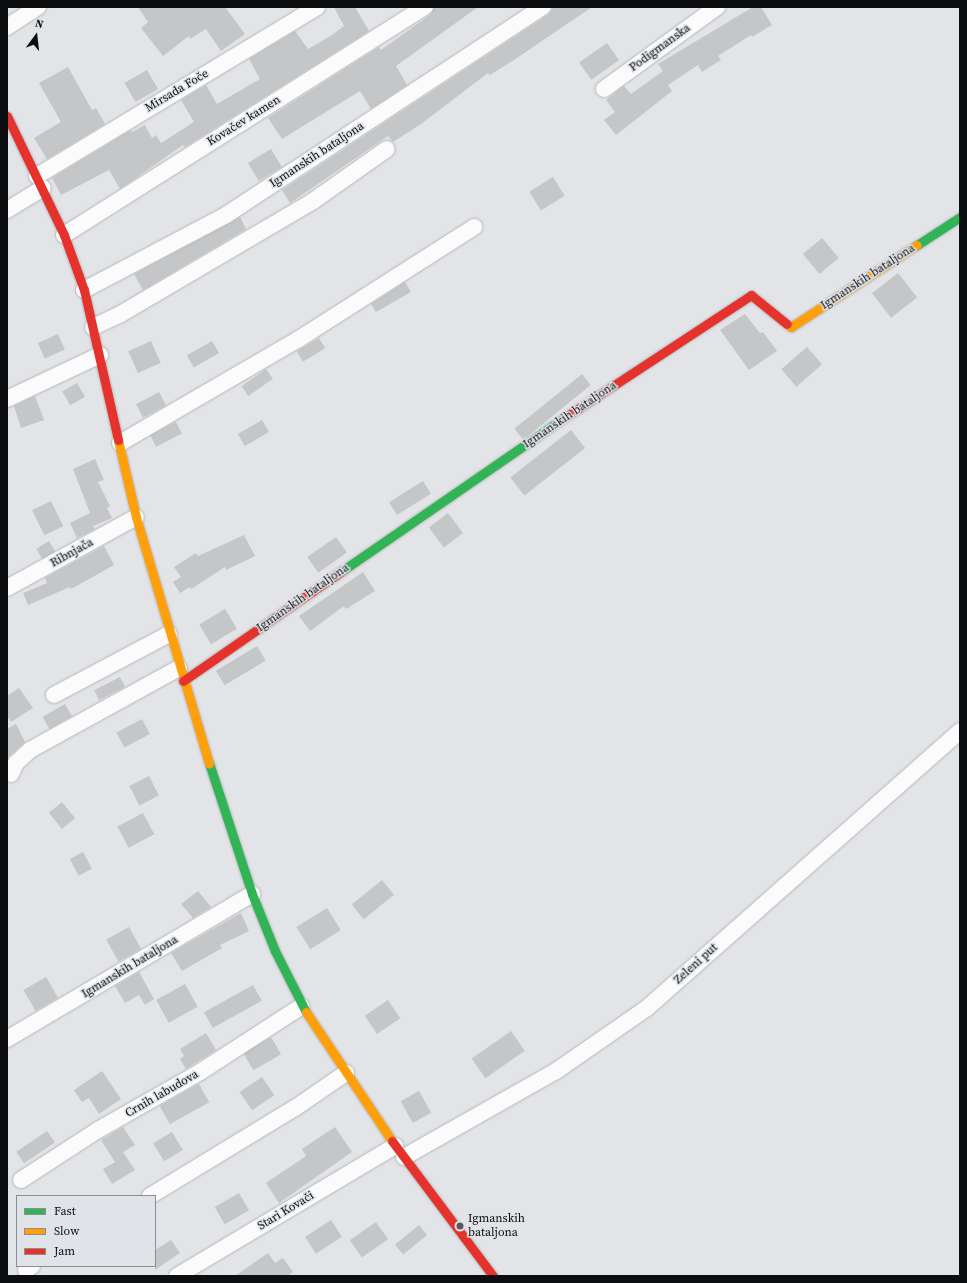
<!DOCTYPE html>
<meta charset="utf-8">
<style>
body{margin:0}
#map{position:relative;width:967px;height:1283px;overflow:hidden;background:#e2e4e7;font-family:"Source Serif 4",serif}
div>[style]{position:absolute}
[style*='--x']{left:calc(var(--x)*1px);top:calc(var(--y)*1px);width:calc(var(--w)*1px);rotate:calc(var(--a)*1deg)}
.building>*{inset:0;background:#c5c6c8;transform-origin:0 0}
.roads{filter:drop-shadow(0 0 1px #b5b7b9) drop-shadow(0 0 1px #b5b7b9)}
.street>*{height:16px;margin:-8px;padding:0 8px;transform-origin:8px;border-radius:8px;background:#fbfbfb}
.fast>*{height:9px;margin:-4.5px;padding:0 4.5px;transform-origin:4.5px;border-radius:4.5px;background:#30b455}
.slow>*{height:9px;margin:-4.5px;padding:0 4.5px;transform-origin:4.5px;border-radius:4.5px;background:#ff9f0a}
.jam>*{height:9px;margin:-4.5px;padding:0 4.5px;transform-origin:4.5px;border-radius:4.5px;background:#e5322d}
.dots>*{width:11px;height:11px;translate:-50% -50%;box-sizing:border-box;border:2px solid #e0e4e9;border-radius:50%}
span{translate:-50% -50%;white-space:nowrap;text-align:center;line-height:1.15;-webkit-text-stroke:3px #e0e4e9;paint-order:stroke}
.street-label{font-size:12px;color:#0c0d0f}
.poi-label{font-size:12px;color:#0c0d0f}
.left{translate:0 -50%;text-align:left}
.frame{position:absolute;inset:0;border:8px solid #0c0d0f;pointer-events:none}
.legend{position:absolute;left:16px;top:1195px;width:140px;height:72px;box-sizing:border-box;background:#e0e4e9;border:1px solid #8b8e92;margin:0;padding:5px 7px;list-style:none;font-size:12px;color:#0c0d0f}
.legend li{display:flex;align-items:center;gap:8px;height:20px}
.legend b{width:20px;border:1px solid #8b8e92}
.north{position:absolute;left:16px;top:16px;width:40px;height:40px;-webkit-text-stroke:3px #e0e4e9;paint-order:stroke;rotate:15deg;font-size:11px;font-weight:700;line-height:16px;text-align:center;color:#0c0d0f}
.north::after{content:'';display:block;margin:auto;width:14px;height:18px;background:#0c0d0f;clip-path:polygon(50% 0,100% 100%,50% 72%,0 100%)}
</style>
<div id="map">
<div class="building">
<i style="clip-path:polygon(138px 7px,225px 7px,245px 34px,221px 51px,206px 29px,190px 39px,189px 36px,163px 56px,141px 28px,148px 22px)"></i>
<i style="clip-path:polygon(334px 7px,355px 7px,369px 31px,185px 147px,183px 145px,120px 189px,109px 170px,61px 195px,52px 178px,131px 130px,132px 132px,145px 125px,152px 138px,156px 135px,161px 143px,194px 122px,181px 100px,206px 85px,217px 104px,260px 79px,249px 59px,295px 31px,308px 49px,332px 35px,344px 26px)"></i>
<i style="clip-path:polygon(434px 7px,478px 7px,396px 66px,407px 85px,371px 109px,360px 91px,282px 139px,268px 118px,379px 47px,381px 50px,430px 15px)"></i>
<i style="clip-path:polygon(554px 7px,592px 7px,511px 62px,490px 75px,488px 73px,421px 124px,393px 142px,388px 136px,290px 203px,282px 190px,548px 15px)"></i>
<i style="clip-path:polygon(753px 7px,761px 7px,772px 25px,752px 37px,751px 35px,718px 56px,721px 60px,702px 72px,698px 65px,668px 85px,672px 91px,616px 135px,604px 120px,615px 112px,606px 100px,624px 86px,631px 94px,663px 71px,658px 64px)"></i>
<i style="left:607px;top:43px;width:21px;height:34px;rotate:55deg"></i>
<i style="clip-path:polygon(68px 67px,92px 110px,96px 108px,105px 124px,47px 159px,34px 138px,61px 122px,39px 83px)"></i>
<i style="left:147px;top:70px;width:22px;height:26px;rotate:60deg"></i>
<i style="left:271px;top:149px;width:21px;height:27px;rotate:59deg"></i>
<i style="left:553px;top:177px;width:22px;height:28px;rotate:58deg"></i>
<i style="clip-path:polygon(240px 217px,246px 229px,143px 290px,134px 274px)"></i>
<i style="left:822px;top:238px;width:26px;height:25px;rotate:50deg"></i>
<i style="left:898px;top:273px;width:31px;height:33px;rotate:52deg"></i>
<i style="clip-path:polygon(405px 282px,411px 292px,376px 312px,371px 304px)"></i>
<i style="clip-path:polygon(745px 314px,760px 333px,763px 332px,777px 351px,749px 370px,720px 330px)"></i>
<i style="left:58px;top:334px;width:17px;height:22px;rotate:66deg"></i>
<i style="left:319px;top:338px;width:12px;height:26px;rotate:59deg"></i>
<i style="left:151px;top:341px;width:24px;height:25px;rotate:66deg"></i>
<i style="left:212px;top:341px;width:14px;height:29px;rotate:60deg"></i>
<i style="left:807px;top:347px;width:23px;height:34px;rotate:49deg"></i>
<i style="left:266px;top:369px;width:12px;height:30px;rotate:55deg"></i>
<i style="left:582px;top:374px;width:14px;height:87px;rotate:51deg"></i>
<i style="left:77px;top:383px;width:16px;height:17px;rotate:60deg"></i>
<i style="left:159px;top:392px;width:15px;height:26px;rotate:62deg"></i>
<i style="clip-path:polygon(35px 396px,44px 420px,21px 428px,14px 406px)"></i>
<i style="left:262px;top:420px;width:14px;height:28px;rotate:60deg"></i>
<i style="left:176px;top:422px;width:13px;height:29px;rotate:63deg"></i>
<i style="left:571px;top:430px;width:23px;height:77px;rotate:52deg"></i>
<i style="clip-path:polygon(95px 459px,104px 480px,98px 482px,110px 506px,107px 508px,112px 518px,93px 526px,95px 529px,77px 538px,70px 523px,90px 513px,73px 469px)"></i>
<i style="left:423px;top:481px;width:15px;height:40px;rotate:58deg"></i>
<i style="left:51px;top:501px;width:28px;height:21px;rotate:64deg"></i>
<i style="left:448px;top:513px;width:25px;height:24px;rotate:53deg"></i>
<i style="clip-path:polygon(244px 535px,255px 556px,226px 570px,225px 567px,191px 589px,190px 587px,180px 593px,173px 582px,181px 577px,174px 567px,196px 553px,198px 556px)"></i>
<i style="left:336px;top:537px;width:19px;height:35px;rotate:55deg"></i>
<i style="left:49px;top:541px;width:12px;height:15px;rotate:59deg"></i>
<i style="clip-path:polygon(104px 546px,114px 565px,71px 589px,70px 587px,28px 605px,23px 593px,47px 583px,45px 578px)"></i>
<i style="clip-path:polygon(363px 572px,375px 591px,346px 609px,344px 606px,310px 631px,299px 616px)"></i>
<i style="left:225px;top:609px;width:23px;height:30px;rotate:59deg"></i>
<i style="left:257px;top:646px;width:17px;height:48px;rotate:59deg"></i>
<i style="left:120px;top:677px;width:11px;height:29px;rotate:63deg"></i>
<i style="clip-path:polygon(19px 688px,33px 708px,11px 722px,7px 716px,7px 696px)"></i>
<i style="left:65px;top:704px;width:14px;height:26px;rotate:60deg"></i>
<i style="left:142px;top:719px;width:17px;height:29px;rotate:62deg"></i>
<i style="clip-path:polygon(16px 724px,25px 742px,7px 758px,7px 729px)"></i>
<i style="left:149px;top:776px;width:22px;height:22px;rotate:63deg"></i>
<i style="left:62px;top:802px;width:21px;height:17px;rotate:51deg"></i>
<i style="left:143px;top:813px;width:24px;height:29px;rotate:62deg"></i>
<i style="left:83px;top:852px;width:19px;height:15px;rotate:62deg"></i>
<i style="left:382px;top:880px;width:19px;height:39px;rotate:51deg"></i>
<i style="clip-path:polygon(198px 891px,211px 907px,193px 918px,181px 904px)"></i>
<i style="left:327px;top:908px;width:26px;height:36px;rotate:58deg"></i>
<i style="clip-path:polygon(241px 913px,249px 931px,220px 945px,222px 948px,182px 971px,171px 953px)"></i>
<i style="left:129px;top:927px;width:25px;height:26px;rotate:61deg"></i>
<i style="clip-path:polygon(139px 972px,154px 999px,145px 1005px,139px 995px,125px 1003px,115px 986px)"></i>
<i style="left:46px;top:977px;width:24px;height:26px;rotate:60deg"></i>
<i style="left:185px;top:984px;width:26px;height:33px;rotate:61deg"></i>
<i style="left:253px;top:985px;width:18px;height:56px;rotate:61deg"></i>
<i style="left:388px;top:1000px;width:22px;height:28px;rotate:56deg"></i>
<i style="left:511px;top:1031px;width:24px;height:48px;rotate:55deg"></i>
<i style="clip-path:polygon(206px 1033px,216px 1050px,186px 1069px,180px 1059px,184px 1056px,180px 1049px)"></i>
<i style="left:271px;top:1037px;width:20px;height:32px;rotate:60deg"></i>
<i style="clip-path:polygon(102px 1071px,121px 1099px,99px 1114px,89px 1098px,82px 1102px,74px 1090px)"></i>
<i style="left:262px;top:1077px;width:22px;height:27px;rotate:56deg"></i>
<i style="left:199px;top:1084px;width:21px;height:45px;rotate:61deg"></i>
<i style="left:419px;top:1091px;width:25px;height:21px;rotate:61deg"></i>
<i style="clip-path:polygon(123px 1127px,135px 1145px,123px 1152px,135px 1170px,112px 1184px,103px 1169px,115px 1162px,101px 1140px)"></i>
<i style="clip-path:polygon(335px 1127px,352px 1152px,279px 1203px,266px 1183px,306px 1156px,302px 1149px)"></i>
<i style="left:47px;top:1131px;width:14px;height:37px;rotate:56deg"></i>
<i style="left:172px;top:1132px;width:21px;height:22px;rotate:59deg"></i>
<i style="left:239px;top:1193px;width:20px;height:28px;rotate:60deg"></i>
<i style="left:331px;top:1220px;width:20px;height:31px;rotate:57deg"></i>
<i style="left:376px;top:1222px;width:21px;height:32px;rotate:55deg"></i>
<i style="left:419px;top:1225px;width:13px;height:31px;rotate:51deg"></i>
<i style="clip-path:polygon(171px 1240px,180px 1253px,155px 1270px,155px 1250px)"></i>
<i style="clip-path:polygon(268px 1253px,275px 1263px,283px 1258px,293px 1272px,287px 1276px,235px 1276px)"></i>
</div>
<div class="roads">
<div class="street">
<i style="--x:7;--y:27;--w:37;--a:-33"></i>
<i style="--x:604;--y:89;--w:140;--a:-36"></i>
<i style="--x:37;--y:176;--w:327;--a:-31.1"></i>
<i style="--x:7;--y:210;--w:42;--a:-31.4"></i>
<i style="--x:64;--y:235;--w:427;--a:-32.3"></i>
<i style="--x:84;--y:290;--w:161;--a:-27.8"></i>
<i style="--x:226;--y:215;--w:379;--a:-33.3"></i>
<i style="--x:93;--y:327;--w:29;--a:-25"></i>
<i style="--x:119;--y:315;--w:225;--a:-30.4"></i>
<i style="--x:313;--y:201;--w:90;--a:-35.1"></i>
<i style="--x:7;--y:399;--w:103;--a:-25.3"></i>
<i style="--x:120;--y:443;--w:207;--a:-30.2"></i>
<i style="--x:299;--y:339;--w:208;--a:-32.6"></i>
<i style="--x:7;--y:588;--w:147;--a:-28.8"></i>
<i style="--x:54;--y:695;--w:130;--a:-27.9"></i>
<i style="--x:11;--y:774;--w:12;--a:-66"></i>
<i style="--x:16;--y:763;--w:19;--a:-43"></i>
<i style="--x:30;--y:750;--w:170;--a:-28.8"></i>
<i style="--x:7;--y:1039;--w:285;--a:-30.6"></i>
<i style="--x:404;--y:1157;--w:175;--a:-29.5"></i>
<i style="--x:556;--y:1071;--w:111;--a:-34.7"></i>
<i style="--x:647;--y:1008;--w:418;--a:-41.5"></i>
<i style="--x:21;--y:1180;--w:92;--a:-33"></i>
<i style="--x:98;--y:1130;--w:117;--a:-29.6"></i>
<i style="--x:200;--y:1072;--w:121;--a:-32.9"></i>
<i style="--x:150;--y:1196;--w:170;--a:-31.3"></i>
<i style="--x:295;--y:1108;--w:62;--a:-34.5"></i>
<i style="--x:26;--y:1270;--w:7;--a:-34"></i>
<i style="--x:177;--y:1276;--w:254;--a:-30.8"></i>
</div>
<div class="fast">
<i style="--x:917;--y:245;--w:51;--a:-33.1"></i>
<i style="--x:339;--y:573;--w:273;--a:-34.6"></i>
<i style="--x:209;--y:763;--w:138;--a:71.8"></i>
<i style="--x:252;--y:894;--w:61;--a:68"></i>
<i style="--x:275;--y:951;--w:68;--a:63.1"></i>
</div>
<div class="slow">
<i style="--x:787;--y:324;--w:5;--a:37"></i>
<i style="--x:791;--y:327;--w:150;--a:-33.1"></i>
<i style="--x:118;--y:440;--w:79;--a:76.8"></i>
<i style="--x:136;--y:517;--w:257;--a:73.5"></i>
<i style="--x:306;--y:1012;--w:155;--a:56.3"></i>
</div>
<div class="jam">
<i style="--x:7;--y:116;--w:132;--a:64.4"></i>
<i style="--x:64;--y:235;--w:59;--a:70"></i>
<i style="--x:84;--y:290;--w:154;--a:77.2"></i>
<i style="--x:564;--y:418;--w:224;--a:-33.3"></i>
<i style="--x:751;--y:295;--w:46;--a:38.9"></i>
<i style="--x:183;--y:681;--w:190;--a:-34.7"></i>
<i style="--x:392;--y:1141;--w:169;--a:53.2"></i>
</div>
</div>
<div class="dots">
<i style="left:460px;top:1226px;background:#57585b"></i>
</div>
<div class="street-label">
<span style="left:660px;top:48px;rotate:-36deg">Podigmanska</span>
<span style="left:177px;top:91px;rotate:-31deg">Mirsada Foče</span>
<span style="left:244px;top:121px;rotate:-32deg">Kovačev kamen</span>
<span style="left:317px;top:155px;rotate:-33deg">Igmanskih bataljona</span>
<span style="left:868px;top:277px;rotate:-33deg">Igmanskih bataljona</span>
<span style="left:570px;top:415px;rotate:-34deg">Igmanskih bataljona</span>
<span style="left:72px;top:553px;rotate:-29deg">Ribnjača</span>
<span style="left:303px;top:598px;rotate:-35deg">Igmanskih bataljona</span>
<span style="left:696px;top:964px;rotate:-42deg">Zeleni put</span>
<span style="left:130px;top:967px;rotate:-31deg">Igmanskih bataljona</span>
<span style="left:162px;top:1094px;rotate:-30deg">Crnih labudova</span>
<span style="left:286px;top:1211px;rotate:-31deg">Stari Kovači</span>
</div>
<div class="poi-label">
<span class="left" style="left:468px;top:1226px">Igmanskih<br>bataljona</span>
</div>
<div class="frame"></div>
<ul class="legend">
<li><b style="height:5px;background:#30b455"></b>Fast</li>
<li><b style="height:5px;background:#ff9f0a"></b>Slow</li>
<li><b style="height:5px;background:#e5322d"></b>Jam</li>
</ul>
<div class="north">N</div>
</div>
